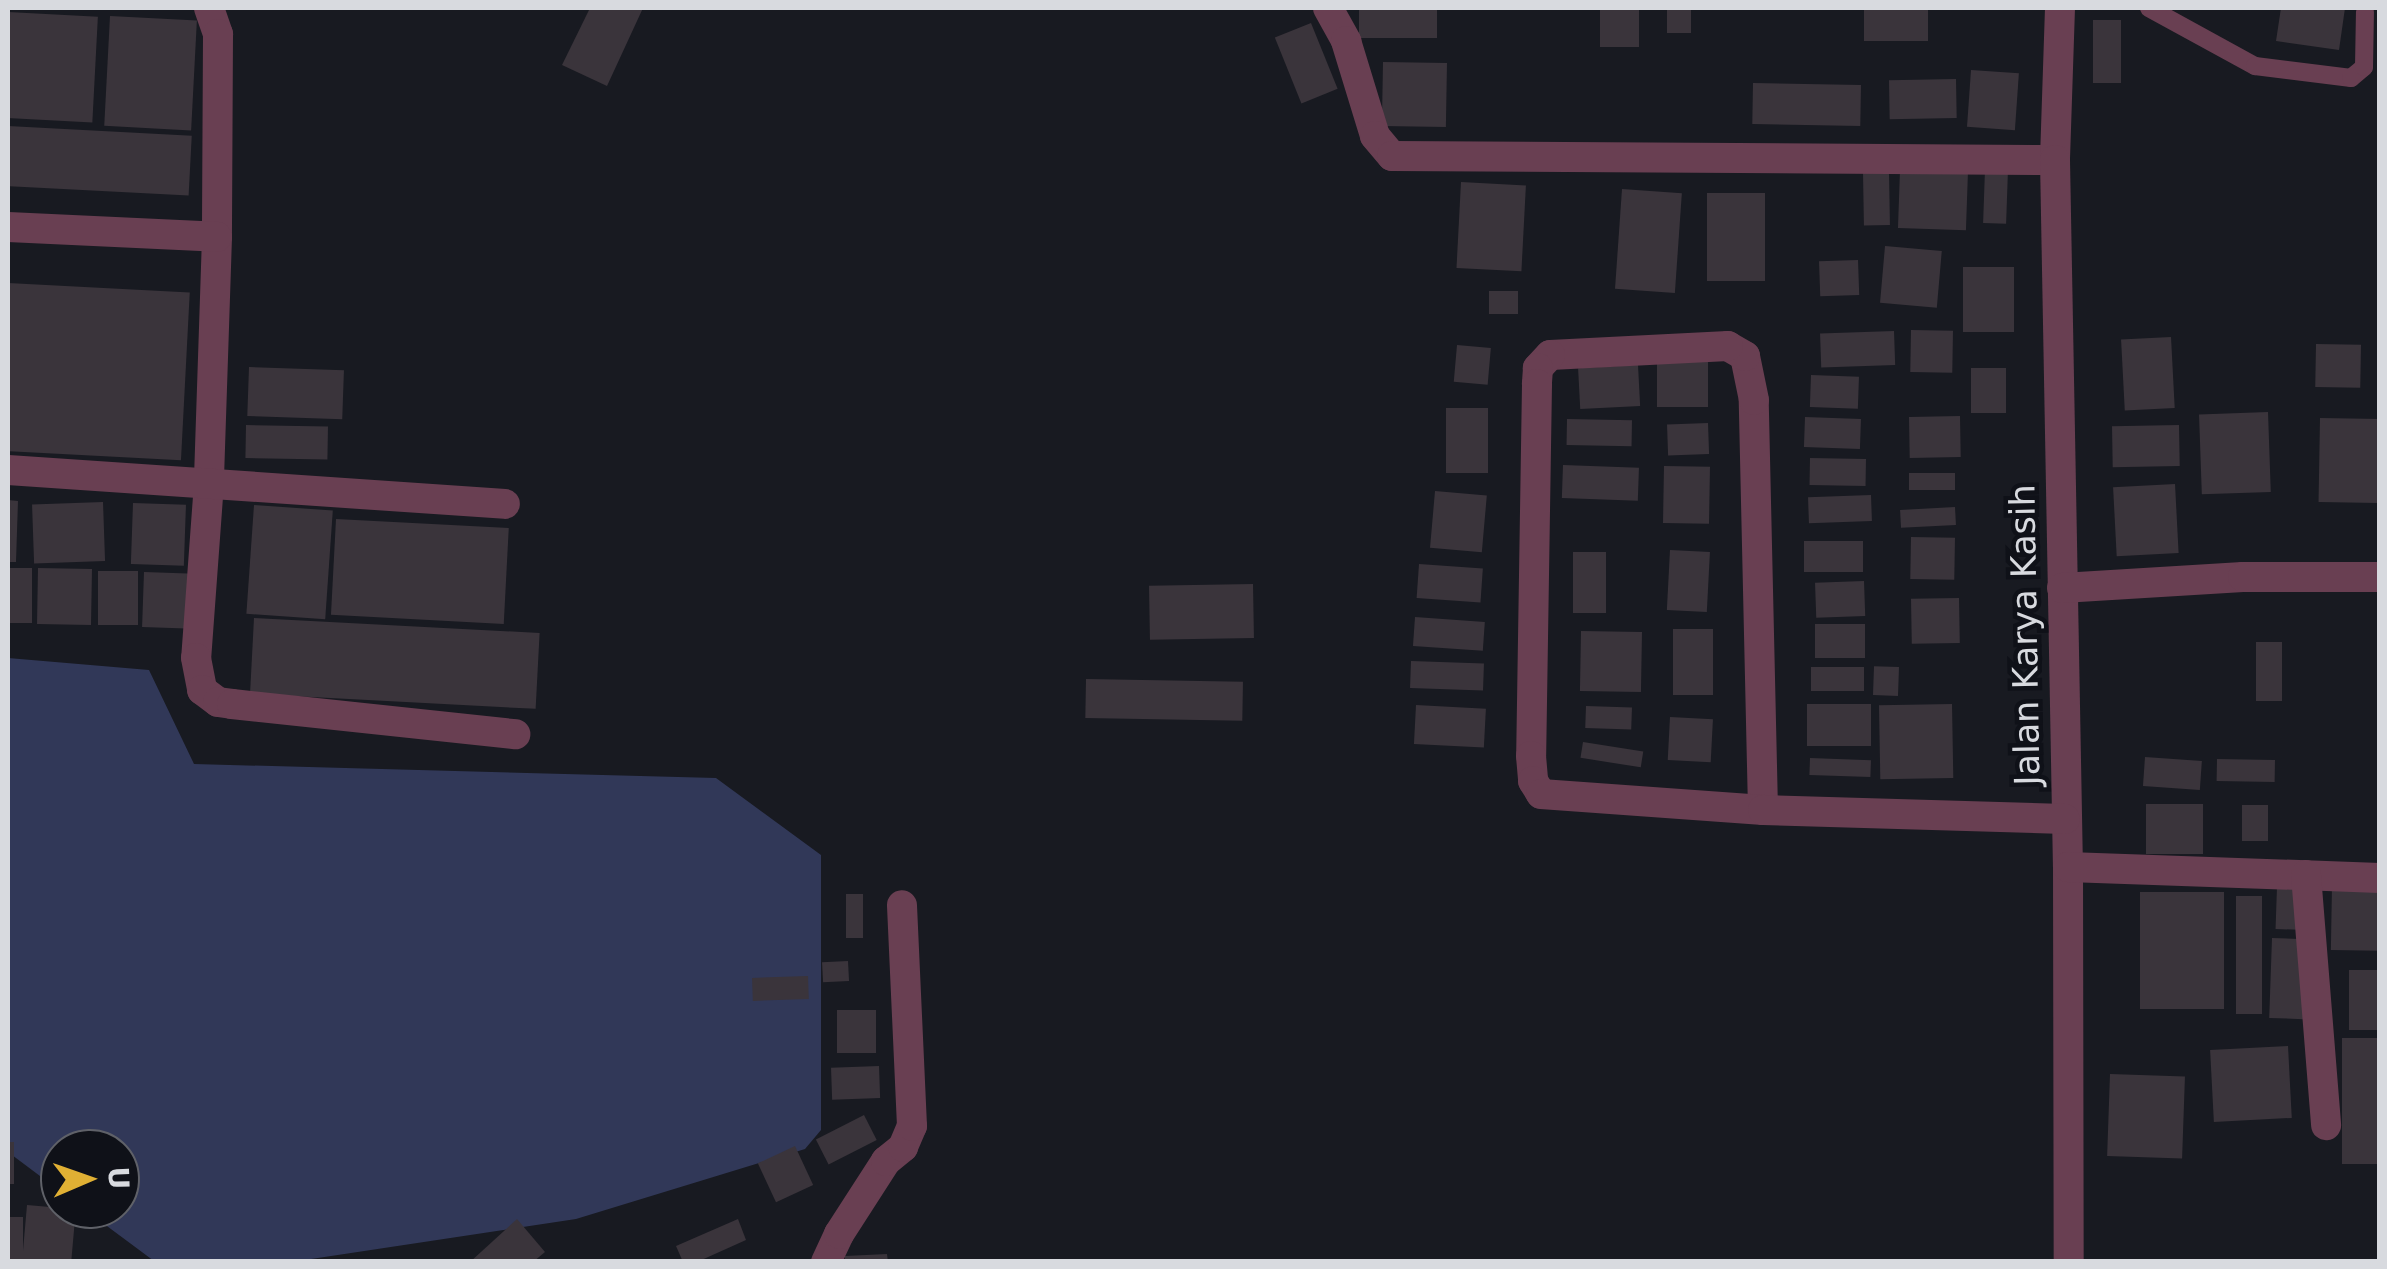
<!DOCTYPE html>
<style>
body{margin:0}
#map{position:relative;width:2387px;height:1269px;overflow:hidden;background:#181a21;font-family:"DejaVu Sans",sans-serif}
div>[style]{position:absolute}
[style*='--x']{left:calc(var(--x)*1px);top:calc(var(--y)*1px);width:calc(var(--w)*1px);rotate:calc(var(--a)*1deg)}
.green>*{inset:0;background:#313858}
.building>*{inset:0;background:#3a343b;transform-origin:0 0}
.lane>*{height:18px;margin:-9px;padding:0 9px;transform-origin:9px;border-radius:9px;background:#693f52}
.street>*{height:30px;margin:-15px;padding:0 15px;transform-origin:15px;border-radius:15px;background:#693f52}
span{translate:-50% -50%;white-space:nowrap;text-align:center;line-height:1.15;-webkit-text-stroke:9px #0f1118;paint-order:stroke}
.street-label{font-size:35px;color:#d8dadf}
.frame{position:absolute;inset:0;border:10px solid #d8dadf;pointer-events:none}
.north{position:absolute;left:40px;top:1129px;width:100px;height:100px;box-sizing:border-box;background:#0f1118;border:2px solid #5f6168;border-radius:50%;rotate:88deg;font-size:28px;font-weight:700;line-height:40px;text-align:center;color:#d8dadf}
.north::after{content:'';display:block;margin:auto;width:35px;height:45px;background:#e0b034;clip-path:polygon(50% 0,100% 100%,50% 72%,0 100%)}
</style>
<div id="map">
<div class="green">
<i style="clip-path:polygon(8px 658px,149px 670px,194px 764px,716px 778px,821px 855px,821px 1130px,805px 1149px,576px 1219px,298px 1261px,154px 1261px,84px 1209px,120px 1209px,120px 1149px,60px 1149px,60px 1191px,8px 1152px)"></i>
</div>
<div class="building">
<i style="clip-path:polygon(590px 8px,643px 8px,607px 86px,562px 65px)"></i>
<i style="left:1359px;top:8px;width:78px;height:30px"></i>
<i style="left:1600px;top:8px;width:39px;height:39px"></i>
<i style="left:1667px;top:8px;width:24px;height:25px"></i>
<i style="left:1864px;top:8px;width:64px;height:33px"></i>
<i style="clip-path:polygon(2281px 8px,2345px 8px,2339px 50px,2276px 41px)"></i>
<i style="left:8px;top:12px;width:90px;height:106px;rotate:3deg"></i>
<i style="left:110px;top:16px;width:87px;height:110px;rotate:3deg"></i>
<i style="left:2093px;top:20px;width:28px;height:63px"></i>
<i style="left:1311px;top:23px;width:71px;height:39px;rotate:68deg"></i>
<i style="left:1383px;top:62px;width:64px;height:64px;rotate:1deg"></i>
<i style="left:1971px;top:70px;width:48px;height:57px;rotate:4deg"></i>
<i style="left:1956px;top:79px;width:39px;height:67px;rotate:89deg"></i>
<i style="left:1753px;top:83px;width:108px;height:41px;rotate:1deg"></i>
<i style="left:8px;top:126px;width:184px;height:60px;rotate:3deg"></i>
<i style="left:1985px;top:169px;width:23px;height:54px;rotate:2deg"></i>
<i style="left:1900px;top:170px;width:68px;height:58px;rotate:2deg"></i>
<i style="left:1889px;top:172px;width:53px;height:26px;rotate:89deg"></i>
<i style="left:1461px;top:182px;width:65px;height:86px;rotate:3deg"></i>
<i style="left:1622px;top:189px;width:60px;height:100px;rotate:4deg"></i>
<i style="left:1707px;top:193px;width:58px;height:88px"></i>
<i style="left:1885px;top:246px;width:57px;height:57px;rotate:5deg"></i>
<i style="left:1858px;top:260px;width:35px;height:39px;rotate:88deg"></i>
<i style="left:1963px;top:267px;width:51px;height:65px"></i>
<i style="left:8px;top:283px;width:182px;height:168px;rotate:3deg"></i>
<i style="left:1489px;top:291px;width:29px;height:23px"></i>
<i style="left:1911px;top:330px;width:42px;height:42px;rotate:1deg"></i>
<i style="left:1894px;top:331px;width:34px;height:74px;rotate:88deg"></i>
<i style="left:2171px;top:337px;width:71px;height:50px;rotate:87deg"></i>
<i style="left:2316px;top:344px;width:45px;height:43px;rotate:1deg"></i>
<i style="left:1457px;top:345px;width:34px;height:37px;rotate:5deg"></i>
<i style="left:1708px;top:360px;width:47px;height:51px;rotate:90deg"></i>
<i style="left:1638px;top:365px;width:41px;height:60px;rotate:87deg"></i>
<i style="left:249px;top:367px;width:95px;height:49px;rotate:2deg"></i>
<i style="left:1971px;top:368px;width:35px;height:45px"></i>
<i style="left:1811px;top:375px;width:48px;height:32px;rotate:2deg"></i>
<i style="left:1488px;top:408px;width:65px;height:42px;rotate:90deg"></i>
<i style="left:2268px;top:412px;width:80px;height:69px;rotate:88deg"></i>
<i style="left:1960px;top:416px;width:41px;height:51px;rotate:89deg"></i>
<i style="left:1805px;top:417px;width:56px;height:30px;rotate:2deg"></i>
<i style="left:2320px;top:418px;width:60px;height:84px;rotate:1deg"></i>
<i style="left:1567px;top:419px;width:65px;height:26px;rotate:1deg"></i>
<i style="left:1708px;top:423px;width:31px;height:41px;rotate:88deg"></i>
<i style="left:246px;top:425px;width:82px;height:33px;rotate:1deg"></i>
<i style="left:2179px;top:425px;width:41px;height:67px;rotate:89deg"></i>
<i style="left:1810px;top:458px;width:56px;height:27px;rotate:1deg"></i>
<i style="left:1563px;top:465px;width:76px;height:33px;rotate:2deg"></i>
<i style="left:1664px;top:466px;width:46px;height:57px;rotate:1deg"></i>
<i style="left:1909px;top:473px;width:46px;height:17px"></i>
<i style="left:2175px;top:484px;width:69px;height:62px;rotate:87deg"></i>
<i style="left:1435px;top:491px;width:52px;height:57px;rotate:5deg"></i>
<i style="left:1871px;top:495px;width:26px;height:63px;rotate:88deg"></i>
<i style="clip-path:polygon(8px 500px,18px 501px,16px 562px,8px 562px)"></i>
<i style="left:103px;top:502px;width:59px;height:71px;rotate:88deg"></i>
<i style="left:133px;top:503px;width:53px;height:61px;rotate:2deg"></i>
<i style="left:254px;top:505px;width:79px;height:109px;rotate:4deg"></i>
<i style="left:1955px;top:507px;width:18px;height:55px;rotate:87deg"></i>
<i style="left:336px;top:519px;width:173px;height:96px;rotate:3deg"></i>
<i style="left:1911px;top:537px;width:44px;height:42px;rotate:1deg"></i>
<i style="left:1863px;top:541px;width:31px;height:59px;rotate:90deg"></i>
<i style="left:1670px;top:550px;width:40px;height:60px;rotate:3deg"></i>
<i style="left:1573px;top:552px;width:33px;height:61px"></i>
<i style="left:1419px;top:564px;width:64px;height:34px;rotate:4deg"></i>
<i style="left:8px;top:568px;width:24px;height:55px"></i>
<i style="left:38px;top:568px;width:54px;height:56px;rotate:1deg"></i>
<i style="left:98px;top:571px;width:40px;height:54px"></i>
<i style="left:144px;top:572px;width:51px;height:55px;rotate:2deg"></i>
<i style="left:1864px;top:581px;width:35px;height:49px;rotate:88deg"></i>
<i style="left:1253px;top:584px;width:54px;height:104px;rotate:89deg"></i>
<i style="left:1959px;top:598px;width:45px;height:48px;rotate:89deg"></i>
<i style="left:1415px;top:617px;width:70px;height:29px;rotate:4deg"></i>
<i style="left:254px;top:618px;width:286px;height:76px;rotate:3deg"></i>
<i style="left:1815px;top:624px;width:50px;height:34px"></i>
<i style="left:1673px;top:629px;width:40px;height:66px"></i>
<i style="left:1581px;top:631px;width:61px;height:60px;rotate:1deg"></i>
<i style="left:2256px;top:642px;width:26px;height:59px"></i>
<i style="left:1411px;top:661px;width:73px;height:27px;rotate:2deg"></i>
<i style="left:1811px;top:667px;width:53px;height:24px"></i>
<i style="left:1899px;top:667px;width:29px;height:25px;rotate:92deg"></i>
<i style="left:1086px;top:679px;width:157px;height:39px;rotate:1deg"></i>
<i style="left:1807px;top:704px;width:64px;height:42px"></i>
<i style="left:1952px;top:704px;width:74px;height:73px;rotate:89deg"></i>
<i style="left:1416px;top:705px;width:70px;height:39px;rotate:3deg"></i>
<i style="left:1586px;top:706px;width:46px;height:22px;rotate:2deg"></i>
<i style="left:1670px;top:717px;width:43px;height:43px;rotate:3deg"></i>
<i style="left:1583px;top:742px;width:61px;height:16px;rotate:9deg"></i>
<i style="left:2145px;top:757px;width:57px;height:29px;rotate:4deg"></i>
<i style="left:1810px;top:758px;width:61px;height:17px;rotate:2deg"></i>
<i style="left:2217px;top:759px;width:58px;height:22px;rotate:1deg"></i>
<i style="left:2146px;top:804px;width:57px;height:50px"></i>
<i style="left:2242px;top:805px;width:26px;height:36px"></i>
<i style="left:2332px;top:885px;width:48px;height:65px;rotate:1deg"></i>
<i style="left:2277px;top:887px;width:29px;height:42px;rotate:2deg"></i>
<i style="left:2140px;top:892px;width:84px;height:117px"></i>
<i style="left:846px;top:894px;width:17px;height:44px"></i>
<i style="left:2262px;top:896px;width:118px;height:26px;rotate:90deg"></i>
<i style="left:2272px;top:938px;width:34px;height:80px;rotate:2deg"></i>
<i style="left:848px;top:961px;width:20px;height:26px;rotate:87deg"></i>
<i style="left:2380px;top:970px;width:60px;height:31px;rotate:90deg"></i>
<i style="left:808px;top:976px;width:23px;height:56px;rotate:88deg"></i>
<i style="left:837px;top:1010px;width:39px;height:43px"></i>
<i style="left:2380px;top:1038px;width:126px;height:38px;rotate:90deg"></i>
<i style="left:2288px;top:1046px;width:72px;height:78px;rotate:87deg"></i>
<i style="left:879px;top:1066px;width:32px;height:48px;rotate:88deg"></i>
<i style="left:2110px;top:1074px;width:75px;height:82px;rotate:2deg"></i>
<i style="left:864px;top:1115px;width:28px;height:54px;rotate:63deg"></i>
<i style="left:8px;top:1142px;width:6px;height:42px"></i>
<i style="left:795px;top:1146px;width:43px;height:41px;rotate:65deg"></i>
<i style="left:27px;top:1205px;width:49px;height:57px;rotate:5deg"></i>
<i style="left:8px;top:1217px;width:15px;height:45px"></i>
<i style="clip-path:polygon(517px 1219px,545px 1252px,533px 1262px,470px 1262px)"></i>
<i style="clip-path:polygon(738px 1219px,746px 1240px,697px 1262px,683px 1262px,676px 1246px)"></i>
<i style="clip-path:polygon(887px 1254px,888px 1262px,845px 1262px,845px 1256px)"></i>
</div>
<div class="lane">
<i style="--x:2149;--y:8;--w:121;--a:28.7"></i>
<i style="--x:2255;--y:66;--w:97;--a:7.1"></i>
<i style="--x:2351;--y:78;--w:17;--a:-40"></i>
<i style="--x:2364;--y:67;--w:55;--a:-89"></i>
</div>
<div class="street">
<i style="--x:209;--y:8;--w:28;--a:71"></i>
<i style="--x:218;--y:34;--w:203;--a:90.3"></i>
<i style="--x:217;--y:237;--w:246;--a:91.9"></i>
<i style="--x:209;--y:483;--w:175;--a:94.2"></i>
<i style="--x:196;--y:658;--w:33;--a:79"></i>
<i style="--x:202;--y:690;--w:20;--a:37"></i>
<i style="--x:218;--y:702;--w:14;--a:8"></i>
<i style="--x:232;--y:704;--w:285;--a:6.1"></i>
<i style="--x:1328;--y:8;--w:38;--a:61"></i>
<i style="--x:1346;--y:41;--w:99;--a:73"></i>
<i style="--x:1375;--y:136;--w:26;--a:50"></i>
<i style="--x:1392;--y:156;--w:663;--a:0.35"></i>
<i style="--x:2060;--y:8;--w:152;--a:91.9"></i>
<i style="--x:2055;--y:160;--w:707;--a:88.95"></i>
<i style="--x:2068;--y:867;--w:395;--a:89.9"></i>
<i style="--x:8;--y:227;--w:209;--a:2.7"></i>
<i style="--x:8;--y:470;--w:498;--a:3.9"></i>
<i style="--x:2062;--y:588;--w:181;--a:-3.5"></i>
<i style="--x:2243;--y:577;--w:137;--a:0"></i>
<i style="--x:1763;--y:810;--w:410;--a:-91.3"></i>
<i style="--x:1754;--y:400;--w:45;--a:-101.6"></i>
<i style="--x:1745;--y:356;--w:20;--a:-150"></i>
<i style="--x:1728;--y:346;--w:178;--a:177.1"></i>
<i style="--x:1550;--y:355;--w:18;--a:133"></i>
<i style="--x:1538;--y:368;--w:16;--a:94"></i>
<i style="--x:1537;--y:384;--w:372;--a:90.9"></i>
<i style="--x:1531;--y:756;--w:25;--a:85"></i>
<i style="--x:1533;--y:781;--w:15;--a:58"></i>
<i style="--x:1541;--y:794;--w:223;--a:4.1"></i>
<i style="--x:1763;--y:810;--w:302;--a:1.7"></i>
<i style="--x:2068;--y:867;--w:312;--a:2"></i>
<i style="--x:2306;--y:875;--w:251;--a:85.4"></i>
<i style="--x:826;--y:1262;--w:31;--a:-65"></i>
<i style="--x:839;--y:1234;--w:87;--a:-57.2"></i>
<i style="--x:886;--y:1161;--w:22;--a:-39"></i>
<i style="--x:903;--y:1147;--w:23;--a:-67"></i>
<i style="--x:912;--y:1126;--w:221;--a:-92.6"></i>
</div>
<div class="street-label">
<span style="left:2025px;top:635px;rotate:-91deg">Jalan Karya Kasih</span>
</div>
<div class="frame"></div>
<div class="north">U</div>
</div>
